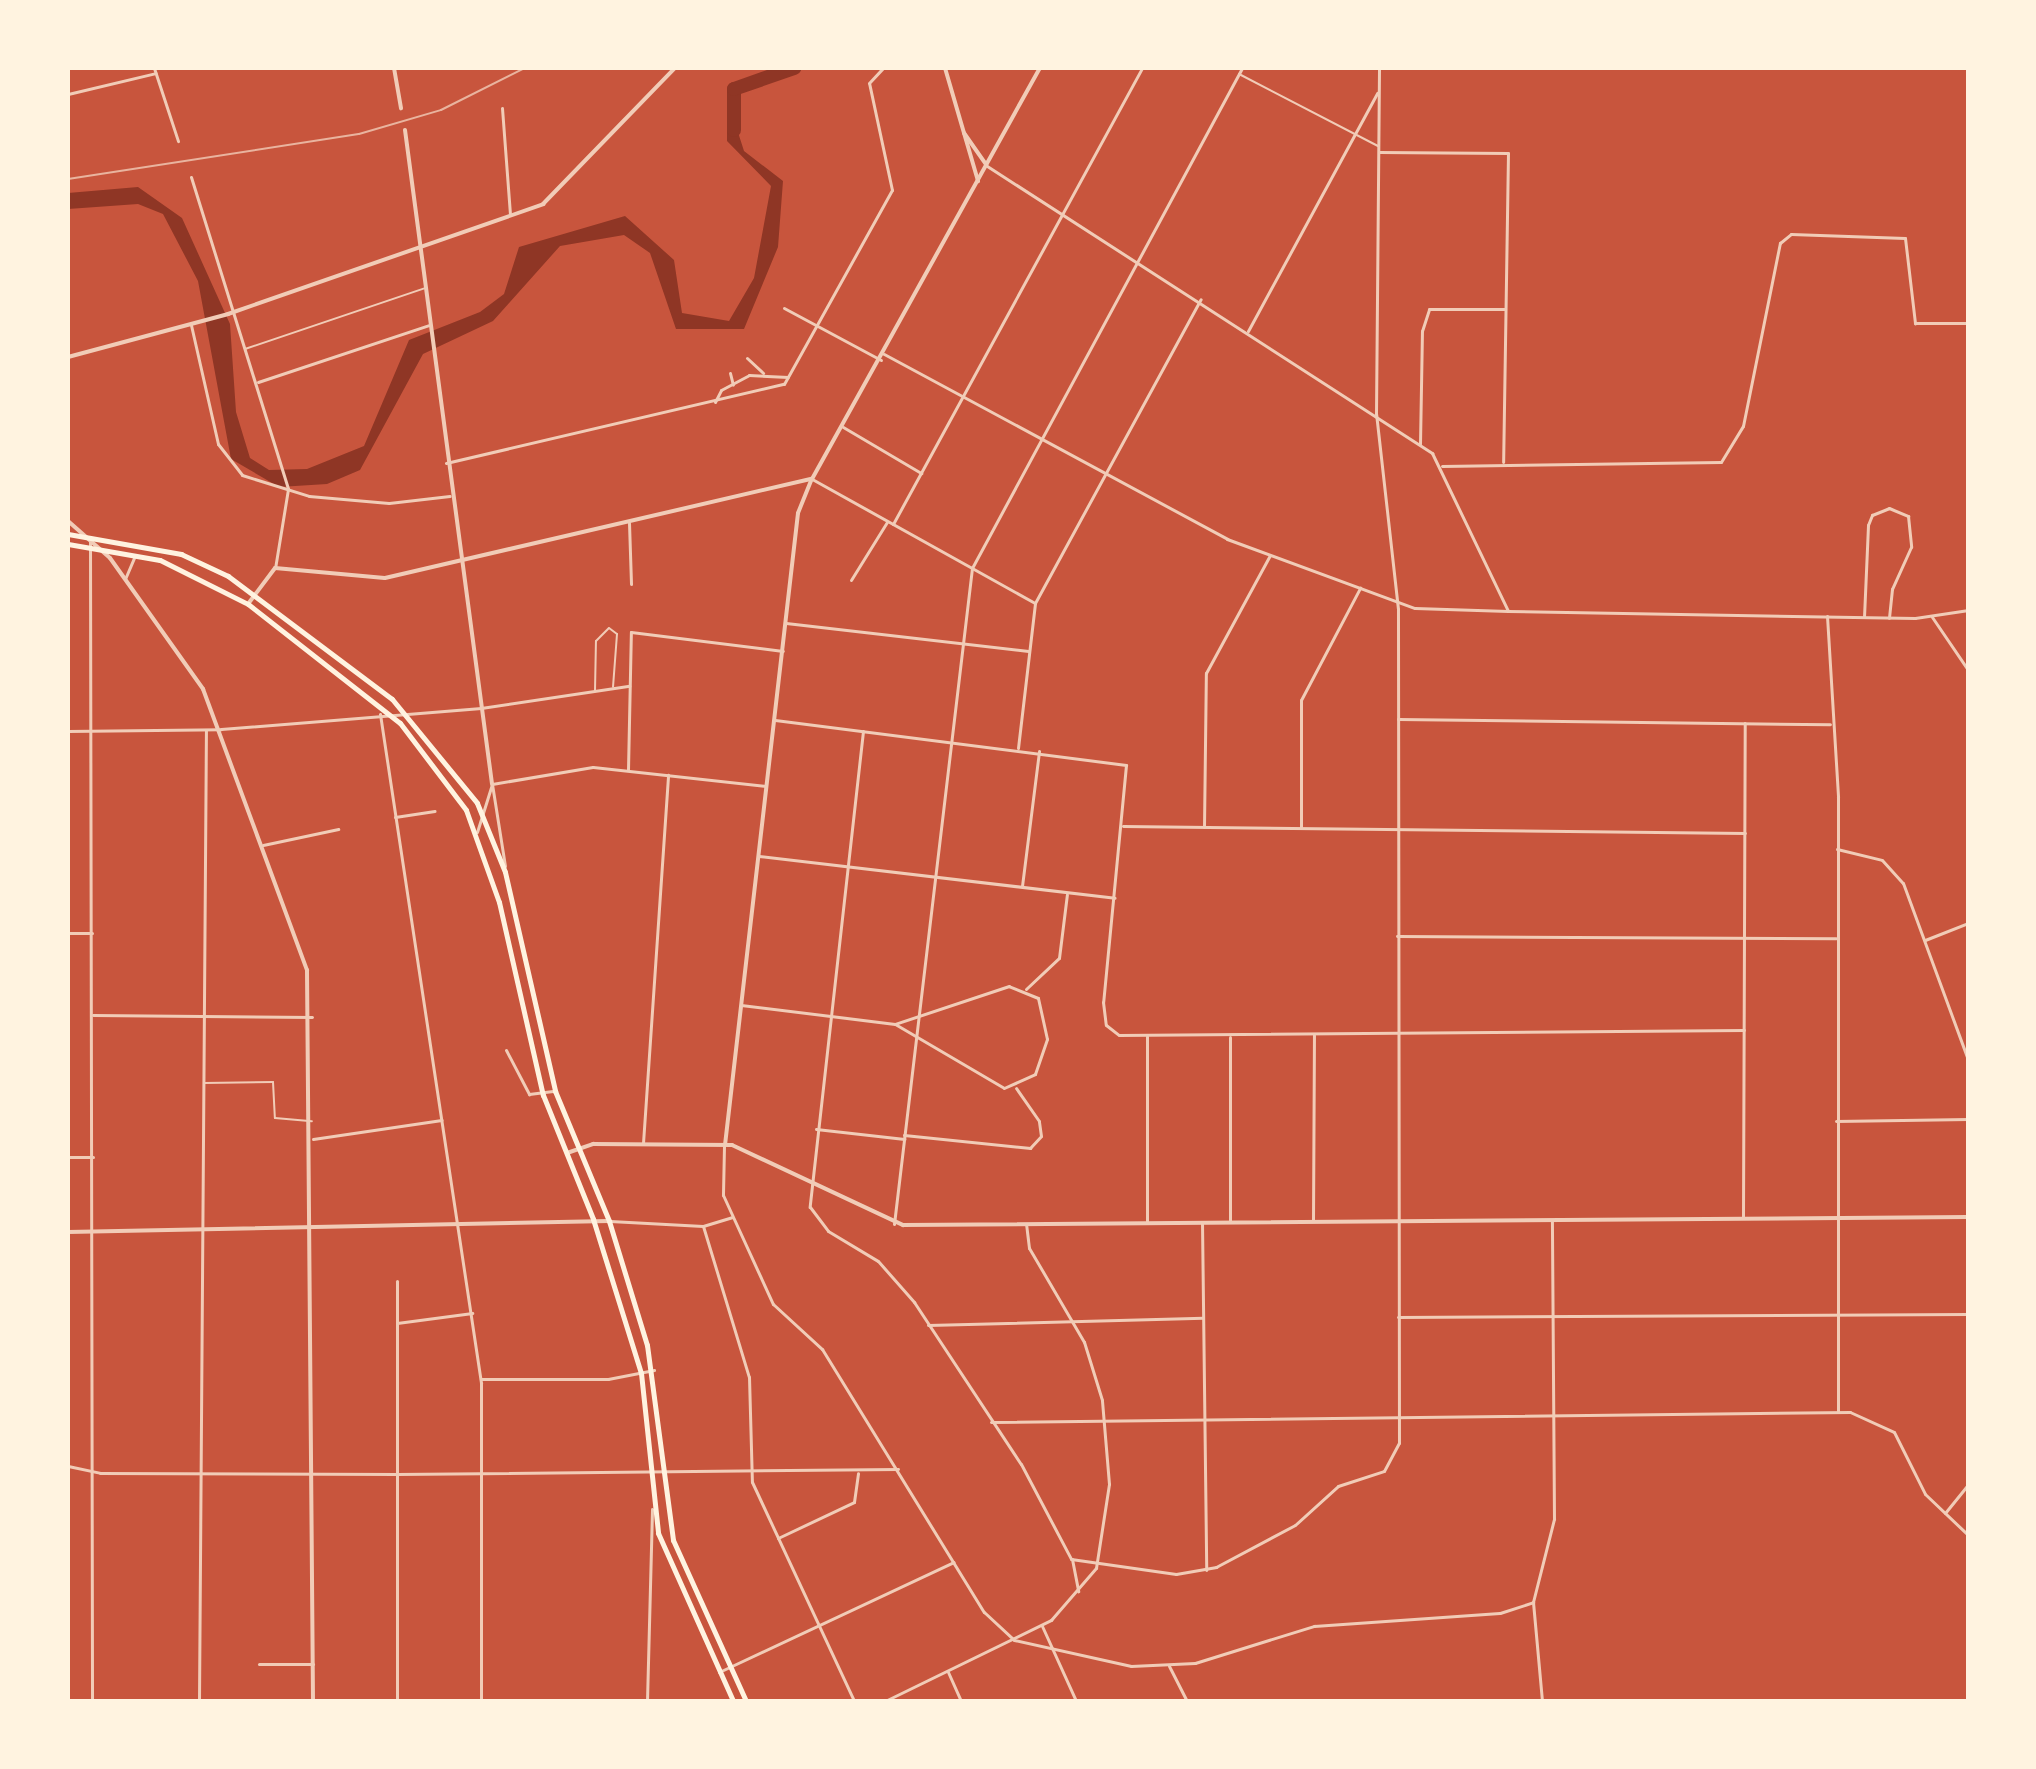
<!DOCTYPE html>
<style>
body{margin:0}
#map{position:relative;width:2036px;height:1769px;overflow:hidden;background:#c8553d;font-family:"Playfair Display",serif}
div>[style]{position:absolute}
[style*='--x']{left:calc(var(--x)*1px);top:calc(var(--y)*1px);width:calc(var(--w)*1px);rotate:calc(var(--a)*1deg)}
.water>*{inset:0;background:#8f3625}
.river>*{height:14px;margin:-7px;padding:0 7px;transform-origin:7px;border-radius:7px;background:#8f3625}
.service>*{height:2px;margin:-1px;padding:0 1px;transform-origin:1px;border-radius:1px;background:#f1ccb7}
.minor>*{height:3px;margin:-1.5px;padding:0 1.5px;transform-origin:1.5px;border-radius:1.5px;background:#f1ccb7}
.tertiary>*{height:4px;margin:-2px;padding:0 2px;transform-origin:2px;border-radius:2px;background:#f1ccb7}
.trunk>*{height:5px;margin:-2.5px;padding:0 2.5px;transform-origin:2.5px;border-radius:2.5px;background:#fff3e0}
.rail>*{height:2px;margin:-1px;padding:0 1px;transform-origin:1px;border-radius:1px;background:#e9b49f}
span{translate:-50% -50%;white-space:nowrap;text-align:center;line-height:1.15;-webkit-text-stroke:8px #fff3e0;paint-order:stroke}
.frame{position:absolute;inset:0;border:70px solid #fff3e0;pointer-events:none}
</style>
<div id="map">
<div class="water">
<i style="clip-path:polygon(727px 98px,744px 151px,783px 181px,778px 247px,744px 329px,676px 329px,650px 253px,624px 235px,560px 246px,493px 321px,423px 354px,360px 470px,327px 484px,279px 487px,231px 459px,198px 281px,163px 214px,138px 204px,68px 209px,68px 193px,138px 187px,182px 218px,230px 324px,236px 412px,250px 458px,269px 470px,307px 469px,364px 446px,409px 340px,480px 312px,504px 294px,519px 247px,625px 216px,674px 260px,682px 313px,729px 321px,754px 278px,771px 186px,727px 141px)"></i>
</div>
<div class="river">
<i style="--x:734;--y:130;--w:41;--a:-90"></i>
<i style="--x:734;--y:89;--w:64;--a:-19.3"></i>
</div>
<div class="service">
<i style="--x:1239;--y:74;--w:157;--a:27.4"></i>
<i style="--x:245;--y:349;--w:190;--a:-18.7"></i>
<i style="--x:595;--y:691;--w:50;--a:-88.9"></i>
<i style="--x:596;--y:641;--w:18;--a:-45"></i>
<i style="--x:609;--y:628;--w:10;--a:37"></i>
<i style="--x:617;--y:634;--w:53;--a:94.3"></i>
<i style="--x:204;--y:1083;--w:69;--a:-0.8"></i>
<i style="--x:273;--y:1082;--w:36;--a:87"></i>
<i style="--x:275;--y:1118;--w:37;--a:5"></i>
</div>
<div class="minor">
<i style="--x:154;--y:68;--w:77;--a:71.8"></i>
<i style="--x:68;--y:94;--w:90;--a:-13.4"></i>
<i style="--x:502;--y:108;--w:107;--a:85.7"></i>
<i style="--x:1379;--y:152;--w:129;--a:0.4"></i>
<i style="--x:1508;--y:153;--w:309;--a:90.9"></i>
<i style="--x:987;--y:166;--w:530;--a:32.82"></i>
<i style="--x:1432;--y:453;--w:175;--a:64.3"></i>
<i style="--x:1508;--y:611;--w:407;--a:1"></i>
<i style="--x:1915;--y:618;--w:54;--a:-8.6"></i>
<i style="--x:191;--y:177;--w:327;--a:72.7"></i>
<i style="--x:288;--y:489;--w:80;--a:99.3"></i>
<i style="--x:784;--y:308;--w:110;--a:28.2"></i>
<i style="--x:191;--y:325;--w:122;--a:77.2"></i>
<i style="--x:218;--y:444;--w:39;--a:52"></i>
<i style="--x:242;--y:475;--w:70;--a:17.4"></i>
<i style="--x:309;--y:496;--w:80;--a:5"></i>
<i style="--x:389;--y:503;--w:61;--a:-6.5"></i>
<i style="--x:1248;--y:331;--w:271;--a:-61.5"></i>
<i style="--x:884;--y:354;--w:390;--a:28.3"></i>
<i style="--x:1227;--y:539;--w:200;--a:20.2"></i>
<i style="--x:1415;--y:608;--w:93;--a:1.8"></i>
<i style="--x:747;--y:358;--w:22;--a:43"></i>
<i style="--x:730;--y:373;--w:12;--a:76"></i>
<i style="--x:258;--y:382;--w:180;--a:-18.4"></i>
<i style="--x:715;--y:402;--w:13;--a:-63"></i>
<i style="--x:721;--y:390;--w:32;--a:-28"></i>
<i style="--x:749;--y:375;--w:39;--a:3"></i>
<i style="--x:843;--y:427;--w:91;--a:30.5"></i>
<i style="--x:1420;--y:444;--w:113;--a:-89"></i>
<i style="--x:1422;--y:331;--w:23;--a:-72"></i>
<i style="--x:1429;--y:309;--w:76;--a:0"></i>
<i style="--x:446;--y:463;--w:347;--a:-13.2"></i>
<i style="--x:784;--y:384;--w:222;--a:-60.9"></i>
<i style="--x:892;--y:190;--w:109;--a:-102.1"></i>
<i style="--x:869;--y:83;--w:21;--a:-47"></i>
<i style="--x:1442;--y:466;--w:279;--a:-0.8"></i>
<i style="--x:1721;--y:462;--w:42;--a:-58.6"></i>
<i style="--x:1743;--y:426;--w:187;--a:-78.6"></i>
<i style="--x:1780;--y:243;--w:14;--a:-39"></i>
<i style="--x:1791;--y:234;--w:114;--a:2"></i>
<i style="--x:1905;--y:238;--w:86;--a:83.3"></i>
<i style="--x:1915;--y:323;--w:53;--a:0"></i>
<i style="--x:812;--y:479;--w:255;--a:29.1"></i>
<i style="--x:629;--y:523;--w:61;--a:88.1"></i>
<i style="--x:893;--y:524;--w:520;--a:-61.36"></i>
<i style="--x:90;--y:541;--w:1160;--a:89.9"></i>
<i style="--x:125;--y:579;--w:23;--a:-67"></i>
<i style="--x:851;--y:580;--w:68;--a:-58.2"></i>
<i style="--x:1827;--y:616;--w:181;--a:86.5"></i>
<i style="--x:1838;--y:797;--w:614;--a:90"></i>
<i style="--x:1864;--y:617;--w:92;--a:-87.5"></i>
<i style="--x:1868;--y:525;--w:11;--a:-68"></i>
<i style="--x:1872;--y:515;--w:18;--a:-22"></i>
<i style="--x:1889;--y:508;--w:21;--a:23"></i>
<i style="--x:1908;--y:516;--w:31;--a:84"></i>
<i style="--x:1911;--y:547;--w:46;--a:114.3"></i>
<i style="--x:1892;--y:589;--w:29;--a:96"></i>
<i style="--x:1932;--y:617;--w:64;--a:55.8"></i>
<i style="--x:786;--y:623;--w:244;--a:6.6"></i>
<i style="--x:380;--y:714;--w:677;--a:81.41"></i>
<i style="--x:481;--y:1383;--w:318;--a:90"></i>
<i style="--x:1398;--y:719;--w:432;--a:0.7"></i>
<i style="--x:775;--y:720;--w:354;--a:7.3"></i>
<i style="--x:1126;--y:765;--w:238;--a:95.5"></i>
<i style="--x:1103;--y:1002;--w:23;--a:83"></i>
<i style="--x:1106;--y:1025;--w:16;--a:38"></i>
<i style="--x:1119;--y:1035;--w:625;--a:-0.46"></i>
<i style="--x:68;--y:731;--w:153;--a:-0.7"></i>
<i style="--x:221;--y:729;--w:261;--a:-4.6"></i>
<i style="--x:481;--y:708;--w:150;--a:-8.5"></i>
<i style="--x:863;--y:731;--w:479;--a:96.4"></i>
<i style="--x:810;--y:1207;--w:30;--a:53"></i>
<i style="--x:828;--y:1231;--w:58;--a:31"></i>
<i style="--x:878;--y:1261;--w:55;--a:48.7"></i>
<i style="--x:914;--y:1302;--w:194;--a:56.6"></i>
<i style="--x:1021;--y:1464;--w:107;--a:62.2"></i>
<i style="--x:1071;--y:1559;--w:106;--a:8.1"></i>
<i style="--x:1176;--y:1574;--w:41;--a:-9.9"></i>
<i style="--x:1216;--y:1567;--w:89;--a:-28"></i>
<i style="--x:1295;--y:1525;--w:58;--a:-42.2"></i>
<i style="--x:1338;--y:1486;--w:48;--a:-18.1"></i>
<i style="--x:1384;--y:1471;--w:32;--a:-62"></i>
<i style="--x:1399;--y:1443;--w:834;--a:-90.07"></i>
<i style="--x:1398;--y:609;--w:196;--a:-96.4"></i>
<i style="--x:1376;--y:414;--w:346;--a:-89.5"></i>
<i style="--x:1018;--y:748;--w:146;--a:-83.3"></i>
<i style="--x:1035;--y:603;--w:346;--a:-61.4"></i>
<i style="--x:628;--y:770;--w:138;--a:-88.8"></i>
<i style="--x:631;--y:632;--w:153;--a:7.1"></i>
<i style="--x:492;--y:784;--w:102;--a:-9.6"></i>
<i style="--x:593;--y:767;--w:174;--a:6.3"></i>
<i style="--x:492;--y:784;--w:83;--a:81"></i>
<i style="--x:395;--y:817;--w:40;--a:-8.5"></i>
<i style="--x:1123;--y:826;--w:622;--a:0.64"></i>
<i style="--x:1204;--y:827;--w:154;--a:-89.3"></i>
<i style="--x:1206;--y:673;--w:134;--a:-61.5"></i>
<i style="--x:1301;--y:828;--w:128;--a:-90"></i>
<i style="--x:1301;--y:700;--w:127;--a:-62.2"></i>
<i style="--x:477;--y:832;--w:50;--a:-72.6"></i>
<i style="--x:263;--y:845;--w:77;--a:-12"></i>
<i style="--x:1837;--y:849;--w:46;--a:13.7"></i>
<i style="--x:1882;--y:860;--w:31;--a:48"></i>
<i style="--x:1903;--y:883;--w:189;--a:69.8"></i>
<i style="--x:759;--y:856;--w:358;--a:6.7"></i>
<i style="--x:1022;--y:886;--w:136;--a:-82.8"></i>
<i style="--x:68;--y:933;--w:24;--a:0"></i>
<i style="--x:1397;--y:936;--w:439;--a:0.3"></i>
<i style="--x:1925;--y:940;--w:46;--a:-21.6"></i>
<i style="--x:1026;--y:989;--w:45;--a:-43.2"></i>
<i style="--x:1059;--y:958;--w:64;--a:-82.9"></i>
<i style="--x:741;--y:1005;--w:155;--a:7"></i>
<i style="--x:895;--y:1024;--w:126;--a:30.4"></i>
<i style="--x:1004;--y:1088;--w:34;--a:-24"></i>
<i style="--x:1035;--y:1074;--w:37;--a:-71"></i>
<i style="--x:1047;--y:1039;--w:42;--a:-102.4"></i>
<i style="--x:1038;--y:998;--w:31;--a:-158"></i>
<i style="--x:1009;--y:986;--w:120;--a:161.6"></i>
<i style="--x:93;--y:1015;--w:219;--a:0.5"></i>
<i style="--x:1230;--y:1037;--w:185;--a:90"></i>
<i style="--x:506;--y:1050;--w:50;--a:62.4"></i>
<i style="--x:529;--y:1094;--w:26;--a:-7"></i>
<i style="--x:1836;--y:1121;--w:132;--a:-0.9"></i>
<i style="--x:816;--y:1129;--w:89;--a:6.5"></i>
<i style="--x:904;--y:1135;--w:127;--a:5.9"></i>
<i style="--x:1030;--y:1148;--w:16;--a:-47"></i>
<i style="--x:1041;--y:1136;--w:15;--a:-98"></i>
<i style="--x:1039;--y:1121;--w:40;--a:-124.9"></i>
<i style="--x:313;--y:1139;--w:130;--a:-8.4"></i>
<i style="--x:643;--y:1143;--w:369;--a:-86.1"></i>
<i style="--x:724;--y:1146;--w:49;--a:91.2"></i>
<i style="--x:723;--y:1195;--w:120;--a:65.4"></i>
<i style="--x:773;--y:1304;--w:67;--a:42.6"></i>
<i style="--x:822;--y:1349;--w:309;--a:58.4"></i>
<i style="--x:984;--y:1612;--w:41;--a:43"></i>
<i style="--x:1014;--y:1640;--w:120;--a:12.5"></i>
<i style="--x:1131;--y:1666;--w:64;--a:-2.7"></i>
<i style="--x:1195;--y:1663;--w:125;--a:-17.3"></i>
<i style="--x:1314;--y:1626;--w:186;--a:-4"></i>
<i style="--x:1500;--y:1613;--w:35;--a:-18"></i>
<i style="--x:1533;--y:1602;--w:86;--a:-75.8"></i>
<i style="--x:1554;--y:1519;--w:299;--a:-90.4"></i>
<i style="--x:68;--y:1157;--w:25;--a:0"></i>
<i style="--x:1743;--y:1218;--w:495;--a:-89.8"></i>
<i style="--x:610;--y:1221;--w:93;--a:3.1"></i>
<i style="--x:703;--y:1226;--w:30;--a:-17"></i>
<i style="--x:1313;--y:1221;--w:186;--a:-89.7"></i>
<i style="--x:1147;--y:1222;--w:186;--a:-90"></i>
<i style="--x:1202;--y:1222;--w:348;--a:89.3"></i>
<i style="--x:894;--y:1224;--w:661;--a:-83.22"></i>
<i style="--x:972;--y:568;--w:568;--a:-61.63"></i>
<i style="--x:703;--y:1226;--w:158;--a:73.1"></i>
<i style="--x:749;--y:1377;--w:105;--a:88.4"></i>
<i style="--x:752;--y:1482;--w:242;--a:65"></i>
<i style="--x:1398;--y:1317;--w:570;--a:-0.3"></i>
<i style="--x:397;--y:1323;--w:76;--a:-7.6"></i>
<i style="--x:928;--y:1325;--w:275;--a:-1.5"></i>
<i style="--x:481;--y:1379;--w:127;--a:0"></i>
<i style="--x:608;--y:1379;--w:47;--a:-11.1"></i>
<i style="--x:991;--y:1422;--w:859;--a:-0.67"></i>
<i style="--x:1850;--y:1412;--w:48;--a:24.4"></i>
<i style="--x:1894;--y:1432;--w:69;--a:63.4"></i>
<i style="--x:1925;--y:1494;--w:59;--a:43.6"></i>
<i style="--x:68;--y:1466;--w:33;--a:12"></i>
<i style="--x:100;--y:1473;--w:297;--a:0.2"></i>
<i style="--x:397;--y:1474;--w:501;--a:-0.57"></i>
<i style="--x:1945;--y:1513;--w:36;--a:-51"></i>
<i style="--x:778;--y:1538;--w:84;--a:-25.3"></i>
<i style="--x:854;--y:1502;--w:29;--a:-82"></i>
<i style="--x:1072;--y:1559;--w:33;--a:79"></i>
<i style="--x:1533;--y:1602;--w:99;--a:84.8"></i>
<i style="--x:1042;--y:1626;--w:82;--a:65.6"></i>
<i style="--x:259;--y:1664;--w:54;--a:0"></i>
<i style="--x:1169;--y:1666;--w:39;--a:63"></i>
<i style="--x:719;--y:1672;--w:259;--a:-25.1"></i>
<i style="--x:948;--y:1672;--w:32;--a:66"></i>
<i style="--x:199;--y:1701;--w:971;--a:-89.59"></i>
<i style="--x:397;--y:1701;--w:420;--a:-90"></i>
<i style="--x:647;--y:1701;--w:192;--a:-88.5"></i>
<i style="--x:885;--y:1701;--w:185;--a:-26"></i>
<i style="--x:1051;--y:1620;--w:69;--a:-49.1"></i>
<i style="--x:1096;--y:1568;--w:85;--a:-81.2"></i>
<i style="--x:1109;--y:1484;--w:84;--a:-94.8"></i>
<i style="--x:1102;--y:1400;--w:61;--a:-107.2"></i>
<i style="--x:1084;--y:1342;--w:109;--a:-120.3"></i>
<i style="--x:1029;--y:1248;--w:24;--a:-97"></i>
</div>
<div class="tertiary">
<i style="--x:394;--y:68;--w:41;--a:80.1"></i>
<i style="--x:945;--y:68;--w:118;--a:73.7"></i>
<i style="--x:405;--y:130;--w:660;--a:82.42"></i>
<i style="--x:964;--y:133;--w:39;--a:55"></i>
<i style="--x:68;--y:357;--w:166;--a:-15"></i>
<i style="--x:228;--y:314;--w:334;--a:-19.2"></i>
<i style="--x:543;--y:204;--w:190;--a:-45.9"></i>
<i style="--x:68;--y:521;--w:56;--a:41.4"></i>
<i style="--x:110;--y:558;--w:161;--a:54.6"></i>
<i style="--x:203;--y:689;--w:300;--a:69.7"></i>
<i style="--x:307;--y:970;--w:731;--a:89.53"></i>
<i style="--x:248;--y:604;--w:45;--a:-53.1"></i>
<i style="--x:275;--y:568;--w:110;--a:5.2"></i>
<i style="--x:385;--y:578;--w:438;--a:-13.1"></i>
<i style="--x:812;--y:479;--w:470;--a:-61"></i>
<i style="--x:725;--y:1145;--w:636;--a:-83.41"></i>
<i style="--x:798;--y:513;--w:35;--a:-68"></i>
<i style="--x:567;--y:1153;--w:28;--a:-19"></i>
<i style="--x:593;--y:1144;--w:139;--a:0.4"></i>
<i style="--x:732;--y:1145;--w:189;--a:25.1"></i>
<i style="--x:903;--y:1225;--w:1065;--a:-0.43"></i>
<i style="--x:68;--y:1232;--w:541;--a:-1.16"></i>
</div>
<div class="trunk">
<i style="--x:68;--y:534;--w:115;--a:10"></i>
<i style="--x:181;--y:554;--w:52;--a:25.1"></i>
<i style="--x:228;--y:576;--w:205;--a:36.9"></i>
<i style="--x:392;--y:699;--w:134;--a:50.7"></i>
<i style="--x:477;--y:803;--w:74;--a:67.9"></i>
<i style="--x:505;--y:872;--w:225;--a:77.1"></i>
<i style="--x:555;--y:1091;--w:141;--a:67.4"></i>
<i style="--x:609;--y:1221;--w:130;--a:73"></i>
<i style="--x:647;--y:1345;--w:197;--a:82.4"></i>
<i style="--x:673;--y:1540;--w:177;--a:65.6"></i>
<i style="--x:68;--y:544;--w:93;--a:9.9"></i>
<i style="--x:160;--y:560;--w:98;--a:26.6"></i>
<i style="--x:248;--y:604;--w:193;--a:38.1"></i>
<i style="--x:400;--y:723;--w:109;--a:52.8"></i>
<i style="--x:466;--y:810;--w:98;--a:70.3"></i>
<i style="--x:499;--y:902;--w:198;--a:77.2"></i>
<i style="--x:543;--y:1095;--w:134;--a:68"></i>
<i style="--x:593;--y:1219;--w:161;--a:72.7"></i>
<i style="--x:641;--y:1373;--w:161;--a:83.9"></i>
<i style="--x:658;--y:1533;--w:184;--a:65.9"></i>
</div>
<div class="rail">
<i style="--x:68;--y:179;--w:294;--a:-8.8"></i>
<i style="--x:359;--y:134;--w:85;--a:-16.3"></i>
<i style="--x:441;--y:110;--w:94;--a:-26.6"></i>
</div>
<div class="frame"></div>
</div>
